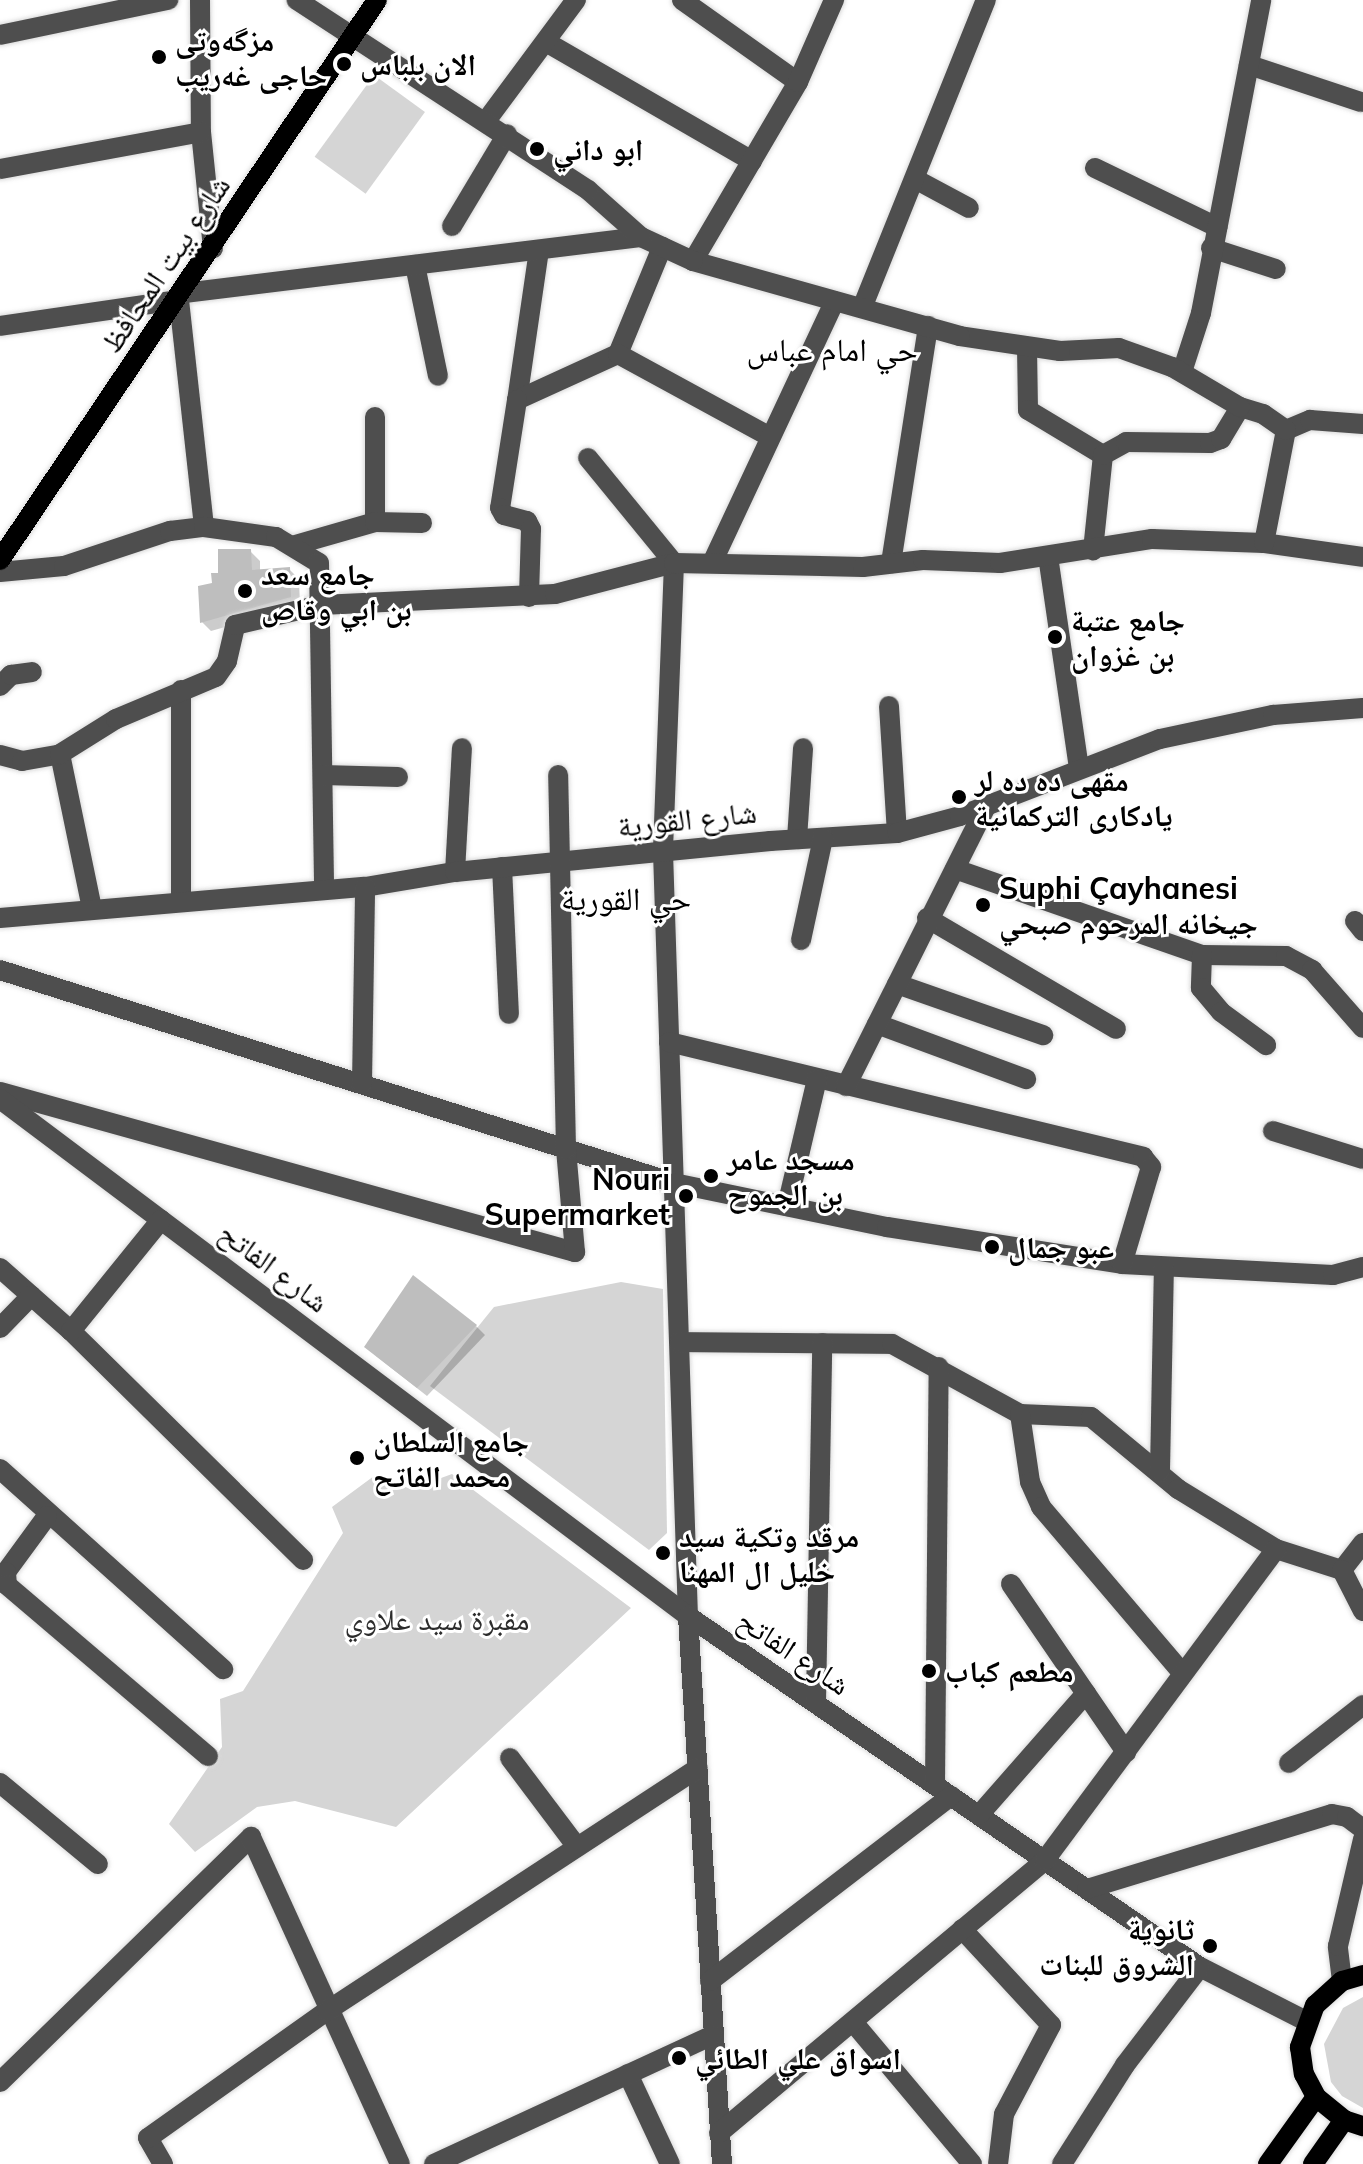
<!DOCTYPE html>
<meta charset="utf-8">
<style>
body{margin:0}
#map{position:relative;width:1363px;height:2164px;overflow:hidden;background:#fff;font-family:Mulish,"Noto Naskh Arabic",sans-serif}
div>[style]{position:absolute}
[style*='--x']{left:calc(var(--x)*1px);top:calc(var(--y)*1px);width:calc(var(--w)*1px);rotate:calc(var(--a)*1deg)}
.green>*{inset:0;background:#d5d5d5;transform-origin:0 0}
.shadow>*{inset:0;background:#0003}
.building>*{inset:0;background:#bebebe}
.roads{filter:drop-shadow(0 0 2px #dbdbdb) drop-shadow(0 0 2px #dbdbdb)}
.minor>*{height:20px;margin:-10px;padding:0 10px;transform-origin:10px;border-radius:10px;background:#4e4e4e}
.major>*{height:20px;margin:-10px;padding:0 10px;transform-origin:10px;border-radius:10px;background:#000}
.dots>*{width:22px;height:22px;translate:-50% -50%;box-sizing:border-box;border:4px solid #fff;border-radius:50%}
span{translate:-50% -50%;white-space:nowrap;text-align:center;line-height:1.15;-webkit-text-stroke:6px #fff;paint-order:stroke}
.poi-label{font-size:30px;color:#000;font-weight:700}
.left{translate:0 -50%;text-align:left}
.right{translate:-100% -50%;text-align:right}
.street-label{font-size:30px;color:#000}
.park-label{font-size:30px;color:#2c2c2c}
.neighbourhood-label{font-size:32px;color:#000}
</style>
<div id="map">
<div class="green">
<i style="left:374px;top:75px;width:63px;height:101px;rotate:36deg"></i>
<i style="clip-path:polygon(621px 1282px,663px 1289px,667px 1533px,649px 1550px,430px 1386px,494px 1307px)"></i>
<i style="clip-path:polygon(452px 1474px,631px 1608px,396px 1827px,295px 1801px,257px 1807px,195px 1852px,169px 1824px,222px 1747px,220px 1699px,243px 1691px,343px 1533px,332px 1507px,374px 1476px,411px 1489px)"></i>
<i style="clip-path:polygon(1363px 1997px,1363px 2108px,1342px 2096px,1331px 2082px,1324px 2044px,1343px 2008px)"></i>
</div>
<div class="shadow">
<i style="clip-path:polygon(250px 551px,260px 561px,260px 571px,289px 569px,299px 579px,300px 606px,211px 631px,202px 622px,214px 585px)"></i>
<i style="clip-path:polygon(476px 1326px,485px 1335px,427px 1396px,376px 1356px)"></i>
</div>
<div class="building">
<i style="clip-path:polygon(218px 549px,251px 549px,252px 570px,290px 567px,291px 597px,200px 623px,198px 586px,212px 583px,211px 573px,218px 573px)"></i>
<i style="clip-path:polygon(413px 1275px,477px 1325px,417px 1388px,364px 1347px)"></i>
</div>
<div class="roads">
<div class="minor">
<i style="--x:200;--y:0;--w:132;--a:89.6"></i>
<i style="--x:201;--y:132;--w:117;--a:84.1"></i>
<i style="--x:682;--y:0;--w:142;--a:35.3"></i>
<i style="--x:0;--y:35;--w:172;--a:-11.8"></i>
<i style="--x:546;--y:42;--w:238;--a:30"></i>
<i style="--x:1249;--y:65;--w:118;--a:18.3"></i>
<i style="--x:486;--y:121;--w:151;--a:-53.4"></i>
<i style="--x:1095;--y:168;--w:136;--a:25.8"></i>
<i style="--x:0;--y:169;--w:204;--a:-10.4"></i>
<i style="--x:915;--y:179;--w:61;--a:28.2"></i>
<i style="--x:452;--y:226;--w:107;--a:-59.1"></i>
<i style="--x:1211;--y:248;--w:68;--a:17.9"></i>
<i style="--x:539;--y:250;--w:152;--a:98.3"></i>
<i style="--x:517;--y:400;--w:111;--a:-24.5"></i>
<i style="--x:618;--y:354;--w:116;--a:-67.6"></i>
<i style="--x:693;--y:261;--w:208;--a:-59.6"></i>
<i style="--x:798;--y:82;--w:90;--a:-66.3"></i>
<i style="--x:415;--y:265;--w:113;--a:78.3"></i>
<i style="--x:184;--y:293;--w:460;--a:-7"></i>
<i style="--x:862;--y:308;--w:332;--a:-68.1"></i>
<i style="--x:0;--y:326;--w:181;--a:-8.3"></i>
<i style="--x:179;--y:300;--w:228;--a:83.7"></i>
<i style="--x:1027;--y:347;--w:63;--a:89.1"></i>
<i style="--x:1028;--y:410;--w:87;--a:31"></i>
<i style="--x:1103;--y:455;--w:96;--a:96"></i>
<i style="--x:618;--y:354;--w:173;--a:28.6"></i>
<i style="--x:1182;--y:372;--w:62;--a:-72.1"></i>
<i style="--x:1201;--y:313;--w:319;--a:-79.1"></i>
<i style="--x:517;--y:400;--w:109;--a:98.9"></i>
<i style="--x:500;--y:508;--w:8;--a:60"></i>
<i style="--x:504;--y:515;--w:24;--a:15"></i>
<i style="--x:527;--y:521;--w:9;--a:63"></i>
<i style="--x:531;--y:529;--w:68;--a:91.7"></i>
<i style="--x:375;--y:417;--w:105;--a:90"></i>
<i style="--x:1286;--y:430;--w:26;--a:-23"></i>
<i style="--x:1310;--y:420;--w:53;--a:4.3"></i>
<i style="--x:1103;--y:455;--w:26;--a:-29"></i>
<i style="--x:1126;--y:442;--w:84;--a:0.7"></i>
<i style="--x:1210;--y:443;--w:12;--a:-20"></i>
<i style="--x:1221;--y:439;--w:37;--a:-59"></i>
<i style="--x:588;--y:458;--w:136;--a:50.7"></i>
<i style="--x:674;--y:563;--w:289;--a:92.2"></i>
<i style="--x:663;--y:852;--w:764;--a:88.13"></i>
<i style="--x:688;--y:1616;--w:549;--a:86.45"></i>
<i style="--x:1264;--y:543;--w:100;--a:8"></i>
<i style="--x:295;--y:545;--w:83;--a:-16"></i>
<i style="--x:375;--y:522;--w:47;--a:1.2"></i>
<i style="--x:1048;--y:556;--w:215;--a:81.7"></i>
<i style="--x:712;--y:563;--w:289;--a:-64.9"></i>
<i style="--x:891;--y:563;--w:240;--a:-81.1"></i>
<i style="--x:0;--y:572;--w:64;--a:-5.4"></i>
<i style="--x:64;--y:566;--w:112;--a:-18.3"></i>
<i style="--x:170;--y:531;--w:34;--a:-7"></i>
<i style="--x:204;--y:527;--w:73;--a:7.9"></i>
<i style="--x:276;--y:537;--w:50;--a:31.2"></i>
<i style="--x:319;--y:563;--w:324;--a:89.1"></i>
<i style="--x:0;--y:686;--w:16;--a:-45"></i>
<i style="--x:11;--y:675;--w:21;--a:-8"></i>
<i style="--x:181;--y:690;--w:210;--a:90"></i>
<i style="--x:889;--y:706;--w:127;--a:86.4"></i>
<i style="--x:60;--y:754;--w:158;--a:78.3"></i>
<i style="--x:0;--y:755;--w:23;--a:15"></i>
<i style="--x:22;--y:761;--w:39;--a:-10"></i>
<i style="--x:60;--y:754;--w:66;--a:-32"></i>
<i style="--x:116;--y:719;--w:108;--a:-22.8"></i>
<i style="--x:216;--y:677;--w:19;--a:-55"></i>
<i style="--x:227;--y:661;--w:37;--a:-77"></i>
<i style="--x:235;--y:625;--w:88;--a:-13.1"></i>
<i style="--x:321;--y:605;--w:234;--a:-2.7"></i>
<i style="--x:555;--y:594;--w:123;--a:-14.6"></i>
<i style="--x:674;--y:563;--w:189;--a:1.2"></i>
<i style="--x:863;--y:567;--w:60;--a:-6.7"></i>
<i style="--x:923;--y:560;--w:77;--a:2.2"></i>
<i style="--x:1000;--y:563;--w:154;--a:-9"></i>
<i style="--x:1152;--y:539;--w:112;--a:2"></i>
<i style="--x:1264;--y:543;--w:115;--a:-79"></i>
<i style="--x:1286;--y:430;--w:28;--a:-145"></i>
<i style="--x:1263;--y:414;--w:24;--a:-163"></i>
<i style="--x:1240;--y:407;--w:79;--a:-149.5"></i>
<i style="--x:1172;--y:367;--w:56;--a:-160.3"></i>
<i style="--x:1119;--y:348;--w:59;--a:177.1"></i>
<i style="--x:1060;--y:351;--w:101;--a:-171.5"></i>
<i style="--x:960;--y:336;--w:277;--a:-164.3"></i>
<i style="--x:693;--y:261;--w:57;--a:-155.2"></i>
<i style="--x:641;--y:237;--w:71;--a:-138.4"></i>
<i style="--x:588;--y:190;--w:348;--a:-146.9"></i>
<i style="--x:323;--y:775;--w:75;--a:1.5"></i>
<i style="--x:797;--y:839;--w:91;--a:-86.2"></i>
<i style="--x:502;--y:867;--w:147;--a:87.3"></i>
<i style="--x:955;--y:869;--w:262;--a:19.2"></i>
<i style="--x:1202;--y:955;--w:84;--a:0.7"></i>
<i style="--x:1286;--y:956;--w:30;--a:28"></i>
<i style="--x:1312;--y:970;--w:77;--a:48.7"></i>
<i style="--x:455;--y:872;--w:124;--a:-86.8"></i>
<i style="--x:0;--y:918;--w:366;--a:-4.9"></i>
<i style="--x:365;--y:887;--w:91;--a:-9.5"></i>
<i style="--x:455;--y:872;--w:317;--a:-5.6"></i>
<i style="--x:770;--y:841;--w:127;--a:-3.6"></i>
<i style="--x:897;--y:833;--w:65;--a:-15.1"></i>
<i style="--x:960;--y:816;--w:214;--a:-21.1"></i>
<i style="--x:1160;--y:739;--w:116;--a:-12"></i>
<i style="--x:1273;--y:715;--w:90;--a:-4.4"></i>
<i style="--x:927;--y:918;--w:219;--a:30.4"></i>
<i style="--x:1355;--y:921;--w:13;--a:51"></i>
<i style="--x:801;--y:940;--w:104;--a:-77.8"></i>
<i style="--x:1202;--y:955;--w:33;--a:92"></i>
<i style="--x:1201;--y:988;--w:31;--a:50"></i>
<i style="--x:1221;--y:1012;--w:56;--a:36.3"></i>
<i style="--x:0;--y:970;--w:707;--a:17.54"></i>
<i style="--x:674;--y:1183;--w:217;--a:11.7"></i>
<i style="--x:887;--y:1227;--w:238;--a:8.9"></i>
<i style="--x:1122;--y:1264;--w:211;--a:3"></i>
<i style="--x:1333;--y:1275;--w:31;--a:-15"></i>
<i style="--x:897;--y:984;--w:155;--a:19.3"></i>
<i style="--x:877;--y:1024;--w:159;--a:20.3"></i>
<i style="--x:669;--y:1042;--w:488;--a:13.6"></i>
<i style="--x:1143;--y:1157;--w:13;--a:51"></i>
<i style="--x:1151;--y:1167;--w:101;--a:106.6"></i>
<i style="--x:362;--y:1084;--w:197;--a:-89.1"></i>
<i style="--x:846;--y:1086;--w:313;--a:-63.4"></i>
<i style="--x:0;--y:1092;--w:597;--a:15.55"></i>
<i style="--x:575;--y:1252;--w:103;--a:-95"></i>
<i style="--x:566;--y:1149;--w:374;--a:-91.2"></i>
<i style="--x:0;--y:1099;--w:861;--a:36.92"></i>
<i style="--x:688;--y:1616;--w:621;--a:34.43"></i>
<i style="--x:1200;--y:1967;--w:119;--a:27"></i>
<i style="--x:1273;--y:1131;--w:94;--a:17.3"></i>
<i style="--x:787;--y:1206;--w:130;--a:-76.7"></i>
<i style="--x:0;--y:1268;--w:95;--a:41.6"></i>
<i style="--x:71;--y:1331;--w:326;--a:44.6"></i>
<i style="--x:0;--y:1328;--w:45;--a:-45.9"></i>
<i style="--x:71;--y:1331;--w:143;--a:-51"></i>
<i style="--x:680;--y:1342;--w:212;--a:0.5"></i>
<i style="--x:892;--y:1344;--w:146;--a:28.7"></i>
<i style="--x:1020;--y:1414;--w:71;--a:2.4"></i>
<i style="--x:1091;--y:1417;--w:113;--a:39.6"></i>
<i style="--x:1178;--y:1489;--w:115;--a:31.5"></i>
<i style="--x:1276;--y:1549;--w:69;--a:17.7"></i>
<i style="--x:1020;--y:1414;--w:69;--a:81.6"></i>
<i style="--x:1030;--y:1482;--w:27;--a:66"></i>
<i style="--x:1041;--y:1507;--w:219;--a:49.6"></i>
<i style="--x:0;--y:1469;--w:300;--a:41.9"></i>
<i style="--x:1160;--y:1471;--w:204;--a:-88.9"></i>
<i style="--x:47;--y:1516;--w:69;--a:126.2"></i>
<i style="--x:6;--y:1572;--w:13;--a:86"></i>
<i style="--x:7;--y:1585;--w:264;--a:40.4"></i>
<i style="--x:1363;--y:1543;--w:34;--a:128"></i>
<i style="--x:1342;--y:1570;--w:46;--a:62.9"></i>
<i style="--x:1011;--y:1584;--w:204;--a:55.6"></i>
<i style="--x:816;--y:1703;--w:360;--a:-89"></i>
<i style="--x:510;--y:1758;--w:111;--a:53"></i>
<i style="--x:1289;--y:1763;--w:94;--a:-38.1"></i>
<i style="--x:0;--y:1783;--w:127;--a:39.6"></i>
<i style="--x:935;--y:1785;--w:418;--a:-89.5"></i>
<i style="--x:979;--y:1815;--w:162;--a:-48.7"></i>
<i style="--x:1087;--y:1889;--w:256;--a:-17"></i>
<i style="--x:1332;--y:1814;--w:15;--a:11"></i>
<i style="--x:1347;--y:1817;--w:20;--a:37"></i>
<i style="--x:962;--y:1929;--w:131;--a:47.2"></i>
<i style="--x:1051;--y:2025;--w:101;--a:117.8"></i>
<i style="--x:1004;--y:2114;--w:50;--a:96.8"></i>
<i style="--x:710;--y:1981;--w:304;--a:-37.5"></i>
<i style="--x:1342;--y:1981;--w:35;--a:-97"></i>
<i style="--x:1338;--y:1946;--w:110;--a:-76.8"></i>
<i style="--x:853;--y:2022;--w:185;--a:50"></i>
<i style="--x:628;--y:2074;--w:99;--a:65"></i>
<i style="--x:0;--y:2082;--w:351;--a:-44.3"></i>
<i style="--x:251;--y:1837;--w:359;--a:65.5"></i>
<i style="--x:719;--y:2133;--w:425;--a:-39.9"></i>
<i style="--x:1045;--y:1860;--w:387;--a:-53.4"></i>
<i style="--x:163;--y:2164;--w:30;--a:-120"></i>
<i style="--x:148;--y:2138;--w:219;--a:-35.4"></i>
<i style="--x:327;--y:2011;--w:443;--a:-33.2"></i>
<i style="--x:434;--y:2164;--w:307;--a:-24.8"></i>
<i style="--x:1062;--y:2164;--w:117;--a:-57.5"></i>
<i style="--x:1125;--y:2065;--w:123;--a:-52.6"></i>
</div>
<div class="major">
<i style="--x:0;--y:560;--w:675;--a:-56.05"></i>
<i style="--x:1363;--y:1975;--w:22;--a:164"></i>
<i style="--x:1342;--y:1981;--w:36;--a:138"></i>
<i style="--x:1315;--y:2005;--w:45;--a:109.7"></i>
<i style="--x:1300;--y:2047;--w:27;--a:82"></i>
<i style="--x:1304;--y:2074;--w:26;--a:62"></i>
<i style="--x:1316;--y:2097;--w:36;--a:39"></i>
<i style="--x:1344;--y:2120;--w:20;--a:18"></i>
<i style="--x:1268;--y:2164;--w:82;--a:-54.4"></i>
<i style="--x:1313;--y:2164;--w:54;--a:-54.8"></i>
</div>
</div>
<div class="dots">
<i style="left:159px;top:57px;background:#000"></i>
<i style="left:344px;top:64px;background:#000"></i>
<i style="left:537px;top:149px;background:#000"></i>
<i style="left:245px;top:591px;background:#000"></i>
<i style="left:1055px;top:637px;background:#000"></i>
<i style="left:959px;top:797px;background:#000"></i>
<i style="left:983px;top:905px;background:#000"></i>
<i style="left:711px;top:1176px;background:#000"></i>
<i style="left:686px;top:1196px;background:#000"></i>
<i style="left:992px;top:1247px;background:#000"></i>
<i style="left:357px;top:1458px;background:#000"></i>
<i style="left:663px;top:1553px;background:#000"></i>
<i style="left:929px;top:1671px;background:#000"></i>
<i style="left:1210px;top:1946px;background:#000"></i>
<i style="left:679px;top:2058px;background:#000"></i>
</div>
<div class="poi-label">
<span class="left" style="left:175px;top:57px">مزگەوتی<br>حاجی غەریب</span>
<span class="left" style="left:360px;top:64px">الان بلباس</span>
<span class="left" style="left:553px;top:149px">ابو داني</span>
<span class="left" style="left:261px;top:591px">جامع سعد<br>بن ابي وقاص</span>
<span class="left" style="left:1071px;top:637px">جامع عتبة<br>بن غزوان</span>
<span class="left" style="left:975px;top:797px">مقهى ده ده لر<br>يادكارى التركمانية</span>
<span class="left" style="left:999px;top:905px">Suphi Çayhanesi<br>جيخانه المرحوم صبحي</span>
<span class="left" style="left:727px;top:1176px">مسجد عامر<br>بن الجموح</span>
<span class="right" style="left:670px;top:1196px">Nouri<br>Supermarket</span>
<span class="left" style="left:1008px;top:1247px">عبو جمال</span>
<span class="left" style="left:373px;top:1458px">جامع السلطان<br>محمد الفاتح</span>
<span class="left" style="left:679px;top:1553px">مرقد وتكية سيد<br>خليل ال المهنا</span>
<span class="left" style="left:945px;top:1671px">مطعم كباب</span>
<span class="right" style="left:1194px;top:1946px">ثانوية<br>الشروق للبنات</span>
<span class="left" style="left:695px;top:2058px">اسواق علي الطائي</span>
</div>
<div class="street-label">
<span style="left:165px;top:264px;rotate:-56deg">شارع بيت المحافظ</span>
<span style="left:687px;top:819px;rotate:-6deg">شارع القورية</span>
<span style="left:274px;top:1267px;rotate:37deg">شارع الفاتح</span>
<span style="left:794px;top:1652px;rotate:34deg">شارع الفاتح</span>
</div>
<div class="park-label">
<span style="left:437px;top:1619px">مقبرة سيد علاوي</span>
</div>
<div class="neighbourhood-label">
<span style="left:832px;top:349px">حي امام عباس</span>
<span style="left:626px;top:898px">حي القورية</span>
</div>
</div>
